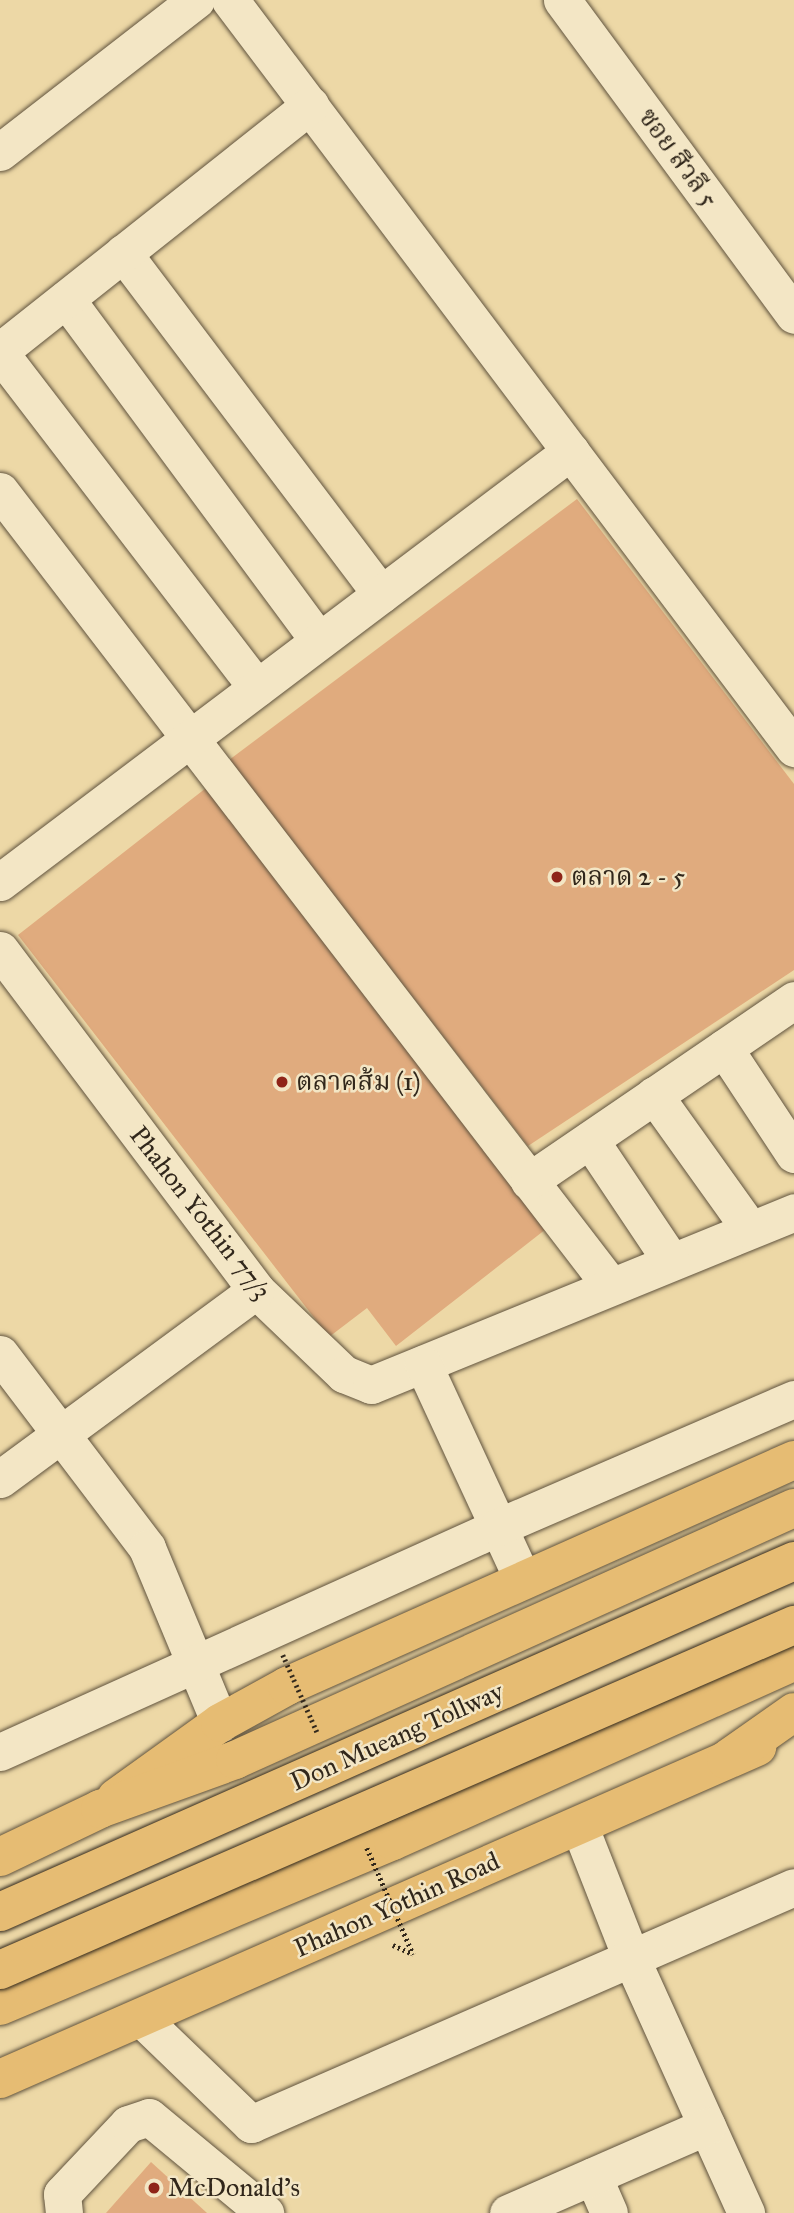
<!DOCTYPE html>
<meta charset="utf-8">
<style>
body{margin:0}
#map{position:relative;width:794px;height:2213px;overflow:hidden;background:#edd8a6;font-family:"IM FELL Great Primer","Noto Serif Thai",serif}
div>[style]{position:absolute}
[style*='--x']{left:calc(var(--x)*1px);top:calc(var(--y)*1px);width:calc(var(--w)*1px);rotate:calc(var(--a)*1deg)}
.building>*{inset:0;background:#e0ab7e}
.path>*{height:4.5px;margin-top:-2.25px;transform-origin:0;background:repeating-linear-gradient(90deg,#31271b 0 2px,transparent 0 5.5px)}
.roads{filter:drop-shadow(0 0 2px #60533e) drop-shadow(0 0 2px #60533e)}
.minor>*{height:37px;margin:-18.5px;padding:0 18.5px;transform-origin:18.5px;border-radius:18.5px;background:#f3e6c5}
.major>*{height:38px;margin:-19px;padding:0 19px;transform-origin:19px;border-radius:19px;background:#e6bc73}
.highway>*{height:38px;margin:-19px;padding:0 19px;transform-origin:19px;border-radius:19px;background:#e6bc73}
.path-bridge>*{height:4.5px;margin-top:-2.25px;transform-origin:0;background:repeating-linear-gradient(90deg,#31271b 0 2px,transparent 0 5.5px)}
.bridges{filter:drop-shadow(0 0 2px #31271b) drop-shadow(0 0 2px #31271b)}
.highway-bridge>*{height:38px;margin:-19px;padding:0 19px;transform-origin:19px;border-radius:19px;background:#e6bc73}
.dots>*{width:19px;height:19px;translate:-50% -50%;box-sizing:border-box;border:4px solid #f3e6c5;border-radius:50%}
span{translate:-50% -50%;white-space:nowrap;text-align:center;line-height:1.15;-webkit-text-stroke:5px #f3e6c5;paint-order:stroke}
.street-label{font-size:26px;color:#31271b}
.poi-label{font-size:26px;color:#31271b}
.left{translate:0 -50%;text-align:left}
</style>
<div id="map">
<div class="building">
<i style="clip-path:polygon(577px 499px,794px 784px,794px 970px,528px 1146px,229px 760px)"></i>
<i style="clip-path:polygon(206px 788px,546px 1229px,396px 1346px,367px 1308px,329px 1337px,18px 935px)"></i>
<i style="clip-path:polygon(151px 2162px,207px 2213px,106px 2213px)"></i>
</div>
<div class="path">
<i style="--x:393;--y:1945;--w:22;--a:24"></i>
</div>
<div class="roads">
<div class="minor">
<i style="--x:230;--y:0;--w:937;--a:52.98"></i>
<i style="--x:562;--y:0;--w:391;--a:53.6"></i>
<i style="--x:0;--y:152;--w:248;--a:-37.8"></i>
<i style="--x:123;--y:253;--w:428;--a:52.9"></i>
<i style="--x:66;--y:299;--w:425;--a:53.5"></i>
<i style="--x:0;--y:351;--w:396;--a:-38.4"></i>
<i style="--x:0;--y:353;--w:422;--a:52.5"></i>
<i style="--x:0;--y:491;--w:1001;--a:52.47"></i>
<i style="--x:0;--y:882;--w:715;--a:-37.05"></i>
<i style="--x:0;--y:950;--w:426;--a:53"></i>
<i style="--x:256;--y:1290;--w:122;--a:43.7"></i>
<i style="--x:344;--y:1374;--w:29;--a:22"></i>
<i style="--x:371;--y:1385;--w:457;--a:-22.2"></i>
<i style="--x:724;--y:1048;--w:127;--a:56.6"></i>
<i style="--x:654;--y:1095;--w:165;--a:54.4"></i>
<i style="--x:590;--y:1140;--w:146;--a:56.2"></i>
<i style="--x:529;--y:1181;--w:321;--a:-34.3"></i>
<i style="--x:0;--y:1354;--w:243;--a:52.8"></i>
<i style="--x:147;--y:1548;--w:190;--a:67.4"></i>
<i style="--x:423;--y:1364;--w:238;--a:65.2"></i>
<i style="--x:0;--y:1479;--w:318;--a:-36.4"></i>
<i style="--x:0;--y:1752;--w:546;--a:-24.31"></i>
<i style="--x:498;--y:1527;--w:322;--a:-23.4"></i>
<i style="--x:579;--y:1825;--w:143;--a:68.6"></i>
<i style="--x:631;--y:1958;--w:280;--a:65.7"></i>
<i style="--x:141;--y:2018;--w:153;--a:43.9"></i>
<i style="--x:251;--y:2124;--w:592;--a:-23.58"></i>
<i style="--x:593;--y:2176;--w:40;--a:66.6"></i>
<i style="--x:64;--y:2213;--w:19;--a:-96"></i>
<i style="--x:62;--y:2194;--w:96;--a:-46.7"></i>
<i style="--x:128;--y:2124;--w:22;--a:-18"></i>
<i style="--x:149;--y:2117;--w:151;--a:39.6"></i>
<i style="--x:508;--y:2213;--w:217;--a:-23.6"></i>
</div>
<div class="major">
<i style="--x:116;--y:1798;--w:128;--a:-35.8"></i>
<i style="--x:220;--y:1723;--w:77;--a:-28.9"></i>
<i style="--x:287;--y:1686;--w:555;--a:-24.03"></i>
<i style="--x:0;--y:2079;--w:827;--a:-23.68"></i>
</div>
<div class="highway">
<i style="--x:726;--y:1760;--w:83;--a:-35.2"></i>
<i style="--x:0;--y:1857;--w:111;--a:-25.6"></i>
<i style="--x:100;--y:1809;--w:144;--a:-19.9"></i>
<i style="--x:235;--y:1760;--w:613;--a:-24.27"></i>
<i style="--x:0;--y:2006;--w:426;--a:-22.8"></i>
<i style="--x:393;--y:1841;--w:439;--a:-24.1"></i>
</div>
</div>
<div class="path-bridge">
<i style="--x:283;--y:1655;--w:86;--a:66.1"></i>
<i style="--x:367;--y:1848;--w:116;--a:66.5"></i>
</div>
<div class="bridges">
<div class="highway-bridge">
<i style="--x:0;--y:1912;--w:868;--a:-23.85"></i>
<i style="--x:0;--y:1970;--w:866;--a:-23.49"></i>
</div>
</div>
<div class="dots">
<i style="left:557px;top:877px;background:#8f2418"></i>
<i style="left:282px;top:1082px;background:#8f2418"></i>
<i style="left:154px;top:2188px;background:#8f2418"></i>
</div>
<div class="street-label">
<span style="left:678px;top:158px;rotate:54deg">ซอย สีวลี 5</span>
<span style="left:200px;top:1213px;rotate:52deg">Phahon Yothin 77/3</span>
<span style="left:397px;top:1737px;rotate:-24deg">Don Mueang Tollway</span>
<span style="left:397px;top:1905px;rotate:-24deg">Phahon Yothin Road</span>
</div>
<div class="poi-label">
<span class="left" style="left:571px;top:877px">ตลาด 2 - 5</span>
<span class="left" style="left:296px;top:1082px">ตลาคส้ม (1)</span>
<span class="left" style="left:168px;top:2188px">McDonald's</span>
</div>
</div>
